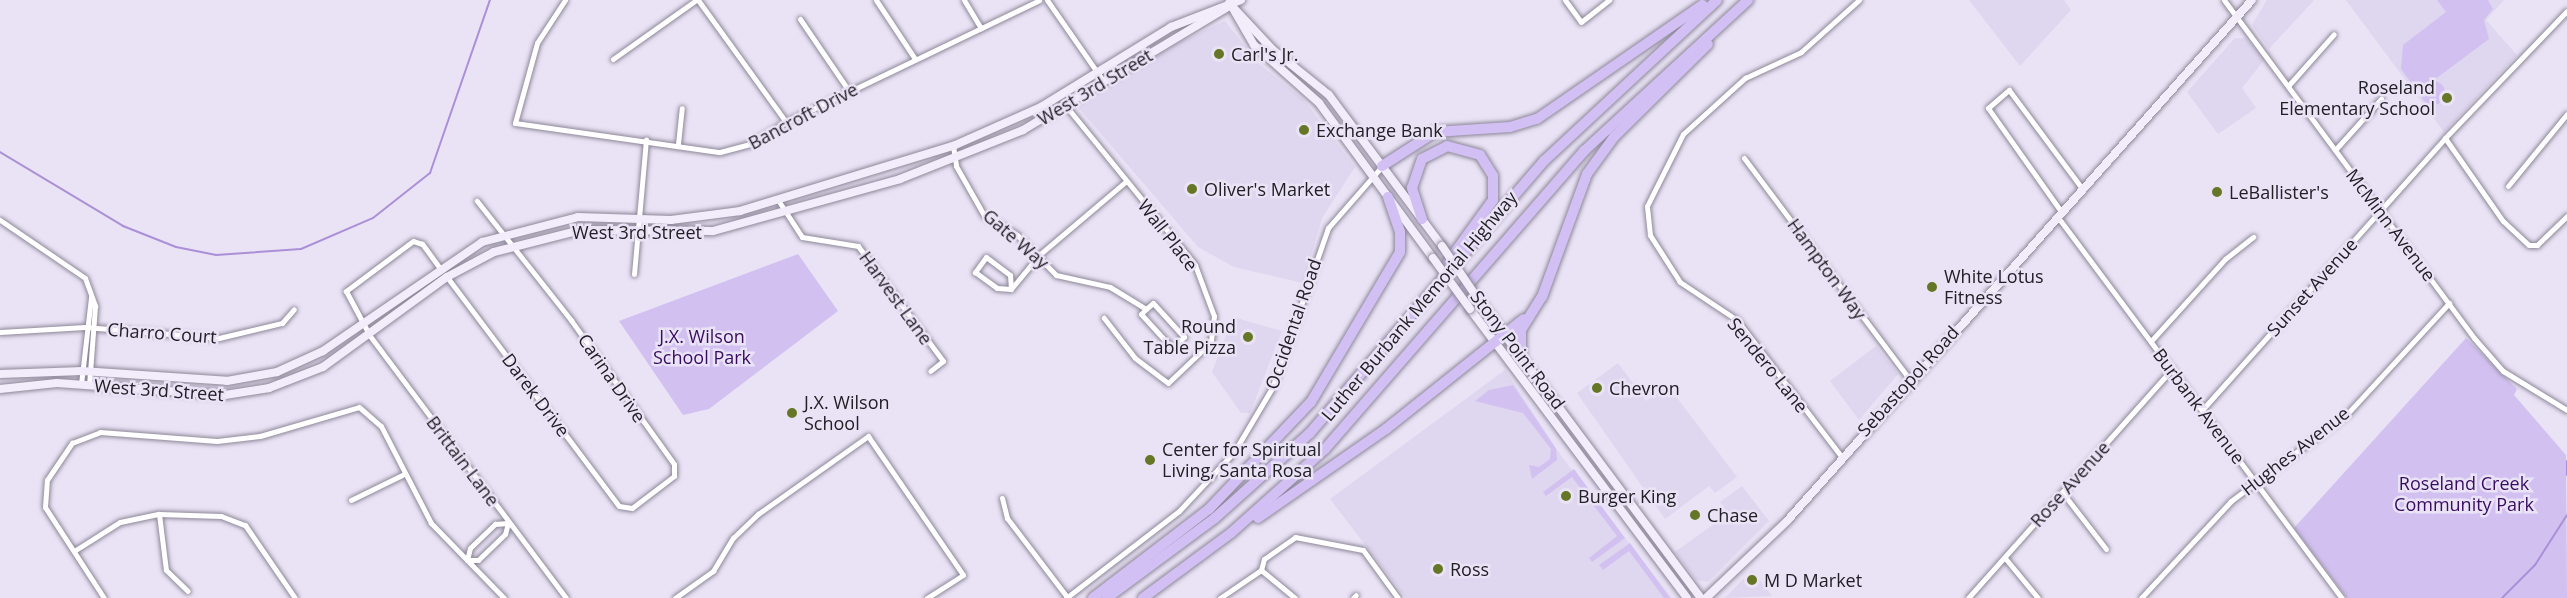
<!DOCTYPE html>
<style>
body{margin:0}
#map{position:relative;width:2567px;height:598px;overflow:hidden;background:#eae3f6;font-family:"Open Sans",sans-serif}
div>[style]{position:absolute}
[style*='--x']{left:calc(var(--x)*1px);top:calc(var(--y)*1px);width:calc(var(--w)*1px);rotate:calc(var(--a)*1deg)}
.built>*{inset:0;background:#dfd6ef}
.green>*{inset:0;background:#d2c1f0}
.round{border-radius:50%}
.stream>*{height:2px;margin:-1px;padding:0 1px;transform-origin:1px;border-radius:1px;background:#ab90d7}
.roads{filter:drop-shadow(0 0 2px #8d8898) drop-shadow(0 0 2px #8d8898)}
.street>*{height:5px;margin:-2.5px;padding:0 2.5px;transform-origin:2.5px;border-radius:2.5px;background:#fff}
.secondary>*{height:8px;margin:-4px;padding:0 4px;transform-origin:4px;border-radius:4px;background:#f2ecfb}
.highway>*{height:10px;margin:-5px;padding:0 5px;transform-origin:5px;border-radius:5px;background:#d2bff3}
.bridges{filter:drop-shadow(0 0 2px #8d8898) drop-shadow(0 0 2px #8d8898)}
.secondary-bridge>*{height:8px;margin:-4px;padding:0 4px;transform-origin:4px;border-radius:4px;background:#f2ecfb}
.dots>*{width:16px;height:16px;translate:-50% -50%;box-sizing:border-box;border:3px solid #eae3f6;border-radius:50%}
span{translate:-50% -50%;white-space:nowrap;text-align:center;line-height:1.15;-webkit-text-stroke:5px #eae3f6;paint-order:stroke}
.poi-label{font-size:18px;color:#222027}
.left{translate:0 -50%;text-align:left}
.right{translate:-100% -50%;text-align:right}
.street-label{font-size:18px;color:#222027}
.park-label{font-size:18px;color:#380d61}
</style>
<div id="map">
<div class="built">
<i style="clip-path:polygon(1969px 0,2064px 0,2071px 10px,2020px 66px)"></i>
<i style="clip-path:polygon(2267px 0,2314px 0,2269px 49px,2252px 25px)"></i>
<i style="clip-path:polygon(2346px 0,2504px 0,2486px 20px,2517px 55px,2444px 132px)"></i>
<i style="clip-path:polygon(1225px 21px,1258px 63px,1303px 99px,1355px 167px,1322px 218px,1303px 283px,1234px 267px,1198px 247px,1078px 107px,1176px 44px)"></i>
<i style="clip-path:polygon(2235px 38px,2246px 38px,2265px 59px,2242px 88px,2256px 108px,2218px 134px,2187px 92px)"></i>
<i style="clip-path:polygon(1233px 317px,1282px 331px,1250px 413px,1241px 413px,1212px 372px)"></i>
<i style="clip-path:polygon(1876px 346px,1898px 374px,1859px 420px,1830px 381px)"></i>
<i style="clip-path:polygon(1618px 363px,1646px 401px,1668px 386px,1737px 477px,1715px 493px,1709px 486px,1665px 519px,1577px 393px)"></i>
<i style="clip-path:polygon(1505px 370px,1562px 457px,1672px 598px,1406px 598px,1330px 499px)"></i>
<i style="clip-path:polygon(1742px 486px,1769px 521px,1708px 582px,1696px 580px,1675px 552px,1728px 514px,1720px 502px)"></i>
<i style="clip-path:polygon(1752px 570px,1772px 596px,1725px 598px)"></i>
</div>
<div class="green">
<i style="clip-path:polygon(2437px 0,2488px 0,2493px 9px,2484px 20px,2489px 39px,2418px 92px,2401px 69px,2403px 45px,2446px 12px)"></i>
<i class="round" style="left:2421px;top:81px;width:24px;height:24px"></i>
<i style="clip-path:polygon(798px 254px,838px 311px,709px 409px,683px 415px,619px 321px)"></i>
<i style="clip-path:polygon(2466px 338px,2517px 389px,2514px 395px,2566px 455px,2567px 598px,2347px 598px,2294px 528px)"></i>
<i style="clip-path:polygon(1513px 385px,1556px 449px,1557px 460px,1532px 479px,1529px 465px,1539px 467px,1550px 459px,1551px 449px,1523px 413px,1475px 401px,1489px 390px)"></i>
<i style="clip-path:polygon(1574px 469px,1625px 538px,1592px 562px,1589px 558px,1617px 536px,1572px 477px,1546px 496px,1543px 492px)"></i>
<i style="clip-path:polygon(1630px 543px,1670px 598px,1664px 598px,1629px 551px,1603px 570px,1599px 565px)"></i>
</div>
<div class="stream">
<i style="--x:0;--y:152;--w:144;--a:31"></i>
<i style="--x:123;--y:226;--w:57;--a:21.6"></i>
<i style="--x:176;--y:247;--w:41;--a:11.3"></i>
<i style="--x:216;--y:255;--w:85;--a:-4"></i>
<i style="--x:301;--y:249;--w:78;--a:-23.3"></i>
<i style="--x:373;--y:218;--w:73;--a:-38.3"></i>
<i style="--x:430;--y:173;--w:183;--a:-70.9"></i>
<i style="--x:2567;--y:461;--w:14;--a:90"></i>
<i style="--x:2502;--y:598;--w:47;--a:-45"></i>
<i style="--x:2535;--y:565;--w:59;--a:-57.4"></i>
</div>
<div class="roads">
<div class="street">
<i style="--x:565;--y:0;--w:51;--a:123.1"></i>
<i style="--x:537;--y:43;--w:83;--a:105.4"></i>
<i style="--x:515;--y:123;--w:207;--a:8.1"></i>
<i style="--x:720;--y:152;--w:31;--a:-15"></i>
<i style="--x:750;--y:144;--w:42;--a:-31.4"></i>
<i style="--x:786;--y:122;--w:281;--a:-25.7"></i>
<i style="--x:698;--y:0;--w:150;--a:54.2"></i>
<i style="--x:876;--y:0;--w:71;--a:56.5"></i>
<i style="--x:964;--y:0;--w:33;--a:59"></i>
<i style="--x:1047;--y:0;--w:100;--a:55.2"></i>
<i style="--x:1565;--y:0;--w:27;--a:54"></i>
<i style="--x:1581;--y:22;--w:36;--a:-38"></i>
<i style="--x:2224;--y:0;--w:420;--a:53.5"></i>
<i style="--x:2474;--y:338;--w:44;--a:48.7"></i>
<i style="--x:2503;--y:371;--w:75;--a:31.4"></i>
<i style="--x:800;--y:19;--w:87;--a:55.8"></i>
<i style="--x:613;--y:59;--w:102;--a:-35.4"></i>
<i style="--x:2288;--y:86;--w:69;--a:-48.5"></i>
<i style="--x:1066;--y:106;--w:205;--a:50.9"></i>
<i style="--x:1195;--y:265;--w:54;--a:69.6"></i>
<i style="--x:1214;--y:316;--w:26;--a:97"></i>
<i style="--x:1211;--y:342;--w:59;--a:136.4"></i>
<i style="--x:1168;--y:383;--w:41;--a:-142.9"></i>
<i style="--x:1135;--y:358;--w:51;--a:-127.8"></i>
<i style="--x:2445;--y:138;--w:101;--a:55.1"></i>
<i style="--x:2503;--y:221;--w:35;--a:43"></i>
<i style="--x:2529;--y:245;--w:8;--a:0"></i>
<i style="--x:2537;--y:245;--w:42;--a:-44"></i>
<i style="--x:678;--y:144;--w:36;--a:-84"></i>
<i style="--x:953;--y:146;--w:20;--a:81"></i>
<i style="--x:956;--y:166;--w:56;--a:60.3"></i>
<i style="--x:984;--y:215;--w:39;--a:31"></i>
<i style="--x:1017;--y:235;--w:56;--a:45.7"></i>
<i style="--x:1056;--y:275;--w:55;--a:12.5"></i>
<i style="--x:1110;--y:287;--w:42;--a:31.4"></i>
<i style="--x:1146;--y:309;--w:9;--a:-41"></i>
<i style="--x:1153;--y:303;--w:46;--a:47.6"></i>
<i style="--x:1184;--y:337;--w:16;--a:137"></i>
<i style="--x:1172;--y:348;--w:46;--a:-132.4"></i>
<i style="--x:1141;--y:314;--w:7;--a:-45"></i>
<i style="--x:2335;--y:150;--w:69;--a:-48"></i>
<i style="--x:1744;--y:158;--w:277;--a:53.2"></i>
<i style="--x:2508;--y:186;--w:93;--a:-50.7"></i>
<i style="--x:778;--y:200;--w:44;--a:57"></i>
<i style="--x:802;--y:237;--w:57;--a:9.1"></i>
<i style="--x:858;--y:246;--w:143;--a:53.5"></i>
<i style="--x:943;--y:361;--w:16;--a:142"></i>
<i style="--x:2060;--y:210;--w:125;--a:-125.2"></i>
<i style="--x:1988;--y:108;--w:28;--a:-41"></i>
<i style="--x:2009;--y:90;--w:121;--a:53.4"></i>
<i style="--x:2057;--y:216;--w:477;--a:53.3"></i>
<i style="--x:0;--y:220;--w:103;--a:34.3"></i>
<i style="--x:85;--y:278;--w:30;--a:70"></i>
<i style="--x:95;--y:306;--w:79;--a:94.3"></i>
<i style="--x:439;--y:267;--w:29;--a:-126"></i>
<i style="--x:422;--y:244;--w:9;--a:-162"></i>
<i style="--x:413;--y:241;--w:84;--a:143.3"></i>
<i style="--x:346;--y:291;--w:51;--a:61.9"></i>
<i style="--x:370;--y:336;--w:327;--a:53.2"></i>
<i style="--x:634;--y:274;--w:135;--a:-84.9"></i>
<i style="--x:447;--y:277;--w:286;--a:53.1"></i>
<i style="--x:619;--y:506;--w:13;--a:9"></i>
<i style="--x:632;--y:508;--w:53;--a:-37.3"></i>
<i style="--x:674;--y:476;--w:12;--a:-90"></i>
<i style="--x:674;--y:464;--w:177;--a:-125.6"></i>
<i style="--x:571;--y:320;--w:152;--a:-128.3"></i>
<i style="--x:1011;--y:289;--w:14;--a:-94"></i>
<i style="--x:1010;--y:275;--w:30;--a:-143"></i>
<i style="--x:986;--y:257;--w:19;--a:126"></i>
<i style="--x:975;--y:272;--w:27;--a:36"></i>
<i style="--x:997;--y:288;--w:14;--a:4"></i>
<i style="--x:1011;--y:289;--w:44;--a:-50.5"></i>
<i style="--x:1039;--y:255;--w:113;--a:-40.3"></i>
<i style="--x:0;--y:332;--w:85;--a:-3.4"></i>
<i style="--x:85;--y:327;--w:134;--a:4.7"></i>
<i style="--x:219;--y:338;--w:65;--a:-13.4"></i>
<i style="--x:282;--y:323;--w:18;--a:-49"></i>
<i style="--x:2151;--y:341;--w:110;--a:-47.9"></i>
<i style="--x:2225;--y:259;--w:36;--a:-38"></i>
<i style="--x:81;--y:384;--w:88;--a:-83.4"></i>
<i style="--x:2202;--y:410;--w:365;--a:-48.2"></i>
<i style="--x:2445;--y:138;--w:176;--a:-46.2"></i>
<i style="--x:1841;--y:456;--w:171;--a:-127.4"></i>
<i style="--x:1737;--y:320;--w:69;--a:-146.3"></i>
<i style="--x:1680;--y:282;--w:56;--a:-122.6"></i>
<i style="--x:1650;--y:235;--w:29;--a:-96"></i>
<i style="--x:1647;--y:206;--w:80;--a:-63.4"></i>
<i style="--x:1683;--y:134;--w:84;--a:-42.1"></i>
<i style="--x:1745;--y:78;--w:62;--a:-24.9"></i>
<i style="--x:1801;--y:52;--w:78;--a:-41.9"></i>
<i style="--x:2062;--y:492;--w:72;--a:52.3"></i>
<i style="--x:1002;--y:498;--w:21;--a:76"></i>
<i style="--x:1007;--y:518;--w:99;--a:52.8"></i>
<i style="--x:351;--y:500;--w:57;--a:-26.1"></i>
<i style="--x:159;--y:514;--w:56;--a:82.9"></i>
<i style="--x:166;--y:570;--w:30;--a:44"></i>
<i style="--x:508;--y:523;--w:11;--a:105"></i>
<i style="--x:505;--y:534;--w:37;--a:136"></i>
<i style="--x:478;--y:560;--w:11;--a:180"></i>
<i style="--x:467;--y:560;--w:12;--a:-76"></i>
<i style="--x:470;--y:548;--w:35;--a:-44"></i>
<i style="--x:495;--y:524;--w:13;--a:-4"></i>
<i style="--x:74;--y:551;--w:54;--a:-32.2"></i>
<i style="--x:120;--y:522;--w:40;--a:-12"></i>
<i style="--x:159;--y:514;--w:62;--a:1.8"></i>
<i style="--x:221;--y:516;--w:26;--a:21"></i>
<i style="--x:245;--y:525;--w:88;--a:55.6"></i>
<i style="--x:2005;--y:558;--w:52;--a:50.5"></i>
<i style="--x:1261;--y:570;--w:11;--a:-75"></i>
<i style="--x:1264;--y:559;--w:38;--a:-35"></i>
<i style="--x:1295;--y:537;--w:69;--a:10.8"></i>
<i style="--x:1363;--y:550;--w:59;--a:53.9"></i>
<i style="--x:104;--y:598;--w:108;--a:-123"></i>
<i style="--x:45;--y:507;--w:27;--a:-86"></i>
<i style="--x:47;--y:480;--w:45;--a:-56"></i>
<i style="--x:72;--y:443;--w:30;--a:-21"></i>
<i style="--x:100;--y:432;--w:117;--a:4.4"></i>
<i style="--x:217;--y:441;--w:43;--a:-6.6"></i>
<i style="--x:260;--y:436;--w:103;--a:-16.3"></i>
<i style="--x:359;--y:407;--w:29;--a:41"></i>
<i style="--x:381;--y:426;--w:109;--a:62.7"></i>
<i style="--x:431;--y:523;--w:105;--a:45.8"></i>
<i style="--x:675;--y:598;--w:47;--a:-35.4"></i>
<i style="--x:713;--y:571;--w:39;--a:-59"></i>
<i style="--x:733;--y:538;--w:35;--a:-44"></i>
<i style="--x:758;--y:514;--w:135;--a:-35.3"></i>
<i style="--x:868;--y:436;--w:168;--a:55.6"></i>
<i style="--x:963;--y:575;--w:43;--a:147.4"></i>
<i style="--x:1066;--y:598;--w:143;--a:-37.6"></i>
<i style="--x:1179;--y:511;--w:81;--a:-47"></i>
<i style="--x:1234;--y:452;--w:74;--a:-59.3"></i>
<i style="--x:1272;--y:388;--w:170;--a:-70.7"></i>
<i style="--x:1328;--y:228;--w:82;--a:-48.9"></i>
<i style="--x:1220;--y:598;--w:50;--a:-34.3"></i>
<i style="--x:1261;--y:570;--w:44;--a:39.5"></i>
<i style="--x:1353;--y:598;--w:4;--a:-45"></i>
<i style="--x:1968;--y:598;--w:307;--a:-48.3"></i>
<i style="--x:2141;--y:598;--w:132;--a:-47.1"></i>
<i style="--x:2231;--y:501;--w:145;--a:-36.9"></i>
<i style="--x:2347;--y:414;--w:151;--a:-47.4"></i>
</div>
<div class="secondary">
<i style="--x:1229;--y:3;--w:63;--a:46.9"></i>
<i style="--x:1272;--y:49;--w:73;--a:38.9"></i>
<i style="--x:1329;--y:95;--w:189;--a:53.2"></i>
<i style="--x:1231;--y:5;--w:46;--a:60.1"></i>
<i style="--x:1254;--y:45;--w:87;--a:41.7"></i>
<i style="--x:1319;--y:103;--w:192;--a:53.7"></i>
<i style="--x:1478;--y:299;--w:373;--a:53.3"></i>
<i style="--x:1470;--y:309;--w:361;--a:53.1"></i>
<i style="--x:0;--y:374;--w:82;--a:-2.1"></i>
<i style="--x:82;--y:371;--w:145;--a:3.9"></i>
<i style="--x:227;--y:381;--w:51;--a:-10.2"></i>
<i style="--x:277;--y:372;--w:51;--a:-24.5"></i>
<i style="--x:323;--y:351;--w:193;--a:-34.4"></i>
<i style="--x:482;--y:242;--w:99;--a:-14.6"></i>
<i style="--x:578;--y:217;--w:93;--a:1.8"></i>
<i style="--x:671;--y:220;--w:70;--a:-7.4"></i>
<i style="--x:740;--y:211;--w:223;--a:-17"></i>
<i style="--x:953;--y:146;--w:96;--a:-23.9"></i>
<i style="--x:1041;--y:107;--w:153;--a:-31.6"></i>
<i style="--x:1171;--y:27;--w:75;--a:-21.1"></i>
<i style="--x:0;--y:389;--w:57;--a:-6"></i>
<i style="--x:57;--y:383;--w:168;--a:4.1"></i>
<i style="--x:225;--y:395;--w:45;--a:-9"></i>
<i style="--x:269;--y:388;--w:58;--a:-21.3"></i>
<i style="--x:323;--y:367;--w:153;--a:-36"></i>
<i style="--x:447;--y:277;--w:53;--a:-28"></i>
<i style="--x:494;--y:252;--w:89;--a:-14.3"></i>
<i style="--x:580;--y:230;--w:133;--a:0.4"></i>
<i style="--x:713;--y:231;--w:194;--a:-15.5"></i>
<i style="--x:900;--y:179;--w:132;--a:-21.7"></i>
<i style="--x:1023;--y:130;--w:243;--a:-31"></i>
<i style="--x:1706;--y:598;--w:112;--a:-43.5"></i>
<i style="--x:1787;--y:521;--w:698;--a:-48.25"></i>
</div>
<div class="highway">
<i style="--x:1382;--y:166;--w:63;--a:-32.7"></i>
<i style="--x:1435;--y:132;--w:75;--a:-3.8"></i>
<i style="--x:1510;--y:127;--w:28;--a:-17"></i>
<i style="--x:1537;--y:119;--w:201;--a:-34.6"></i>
<i style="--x:1422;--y:219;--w:33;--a:-108"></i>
<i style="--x:1412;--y:188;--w:31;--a:-71"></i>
<i style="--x:1422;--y:159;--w:28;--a:-27"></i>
<i style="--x:1447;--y:146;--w:34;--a:15"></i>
<i style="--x:1480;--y:155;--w:25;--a:58"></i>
<i style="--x:1493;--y:176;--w:24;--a:90"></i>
<i style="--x:1493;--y:200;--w:77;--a:126"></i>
<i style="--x:1521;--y:359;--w:29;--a:-90"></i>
<i style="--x:1521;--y:330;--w:39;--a:-58"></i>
<i style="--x:1542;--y:297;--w:131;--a:-69.9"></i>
<i style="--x:1587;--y:174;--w:46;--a:-53.9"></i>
<i style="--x:1614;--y:137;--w:132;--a:-44.7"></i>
<i style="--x:1258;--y:518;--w:156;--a:-34.8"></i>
<i style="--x:1386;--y:429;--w:176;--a:-38.6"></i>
<i style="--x:1093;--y:598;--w:146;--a:-37.5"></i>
<i style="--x:1209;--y:509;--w:148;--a:-46.4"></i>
<i style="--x:1311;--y:402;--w:174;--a:-59.3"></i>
<i style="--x:1400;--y:252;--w:20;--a:-90"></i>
<i style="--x:1400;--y:232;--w:37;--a:-109"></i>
<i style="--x:1107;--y:598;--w:134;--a:-36.5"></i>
<i style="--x:1215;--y:518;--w:127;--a:-41.8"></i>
<i style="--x:1310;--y:433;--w:359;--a:-49.3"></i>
<i style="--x:1544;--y:161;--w:236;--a:-42.9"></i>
<i style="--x:1143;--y:598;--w:109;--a:-36.5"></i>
<i style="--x:1231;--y:533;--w:126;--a:-41.8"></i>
<i style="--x:1325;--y:449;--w:395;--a:-49"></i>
<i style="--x:1584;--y:151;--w:223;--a:-42.6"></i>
</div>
</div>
<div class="bridges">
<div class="secondary-bridge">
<i style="--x:1442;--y:246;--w:64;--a:55.8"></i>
<i style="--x:1433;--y:258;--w:63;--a:54"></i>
</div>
</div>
<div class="dots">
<i style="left:1219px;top:54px;background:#657726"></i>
<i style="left:2447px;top:98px;background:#657726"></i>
<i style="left:1304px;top:130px;background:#657726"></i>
<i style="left:1192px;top:189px;background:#657726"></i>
<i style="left:2217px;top:192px;background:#657726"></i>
<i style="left:1932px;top:287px;background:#657726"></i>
<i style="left:1248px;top:337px;background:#657726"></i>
<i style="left:1597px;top:388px;background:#657726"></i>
<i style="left:792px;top:413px;background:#657726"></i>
<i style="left:1150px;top:460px;background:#657726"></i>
<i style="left:1566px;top:496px;background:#657726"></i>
<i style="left:1695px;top:515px;background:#657726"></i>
<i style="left:1438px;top:569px;background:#657726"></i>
<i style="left:1752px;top:580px;background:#657726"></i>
</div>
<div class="poi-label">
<span class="left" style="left:1231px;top:54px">Carl's Jr.</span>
<span class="right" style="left:2435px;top:98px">Roseland<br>Elementary School</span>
<span class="left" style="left:1316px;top:130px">Exchange Bank</span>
<span class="left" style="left:1204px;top:189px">Oliver's Market</span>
<span class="left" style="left:2229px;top:192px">LeBallister's</span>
<span class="left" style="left:1944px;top:287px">White Lotus<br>Fitness</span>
<span class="right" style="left:1236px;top:337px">Round<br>Table Pizza</span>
<span class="left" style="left:1609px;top:388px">Chevron</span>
<span class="left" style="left:804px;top:413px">J.X. Wilson<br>School</span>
<span class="left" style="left:1162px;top:460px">Center for Spiritual<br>Living, Santa Rosa</span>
<span class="left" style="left:1578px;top:496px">Burger King</span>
<span class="left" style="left:1707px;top:515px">Chase</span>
<span class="left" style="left:1450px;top:569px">Ross</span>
<span class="left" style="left:1764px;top:580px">M D Market</span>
</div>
<div class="street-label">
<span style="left:1095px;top:87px;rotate:-31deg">West 3rd Street</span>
<span style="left:803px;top:116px;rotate:-28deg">Bancroft Drive</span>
<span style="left:2391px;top:225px;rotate:53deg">McMinn Avenue</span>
<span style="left:637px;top:232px">West 3rd Street</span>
<span style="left:1168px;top:235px;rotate:52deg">Wall Place</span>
<span style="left:1016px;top:239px;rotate:41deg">Gate Way</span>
<span style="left:1827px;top:269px;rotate:54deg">Hampton Way</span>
<span style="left:2312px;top:287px;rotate:-48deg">Sunset Avenue</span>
<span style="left:896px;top:298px;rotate:54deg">Harvest Lane</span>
<span style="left:1419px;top:306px;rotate:-50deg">Luther Burbank Memorial Highway</span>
<span style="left:1293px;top:324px;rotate:-71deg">Occidental Road</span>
<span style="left:162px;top:333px;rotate:4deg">Charro Court</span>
<span style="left:1518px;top:350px;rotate:53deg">Stony Point Road</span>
<span style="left:1768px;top:365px;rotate:51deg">Sendero Lane</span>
<span style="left:612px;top:378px;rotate:55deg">Carina Drive</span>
<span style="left:1908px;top:381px;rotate:-48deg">Sebastopol Road</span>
<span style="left:159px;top:390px;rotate:4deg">West 3rd Street</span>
<span style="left:536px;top:395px;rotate:53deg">Darek Drive</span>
<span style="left:2199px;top:406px;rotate:53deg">Burbank Avenue</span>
<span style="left:2295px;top:451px;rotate:-38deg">Hughes Avenue</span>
<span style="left:463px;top:461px;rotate:53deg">Brittain Lane</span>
<span style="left:2070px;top:484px;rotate:-48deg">Rose Avenue</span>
</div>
<div class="park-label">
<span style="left:702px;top:347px">J.X. Wilson<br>School Park</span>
<span style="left:2464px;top:494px">Roseland Creek<br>Community Park</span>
</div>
</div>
